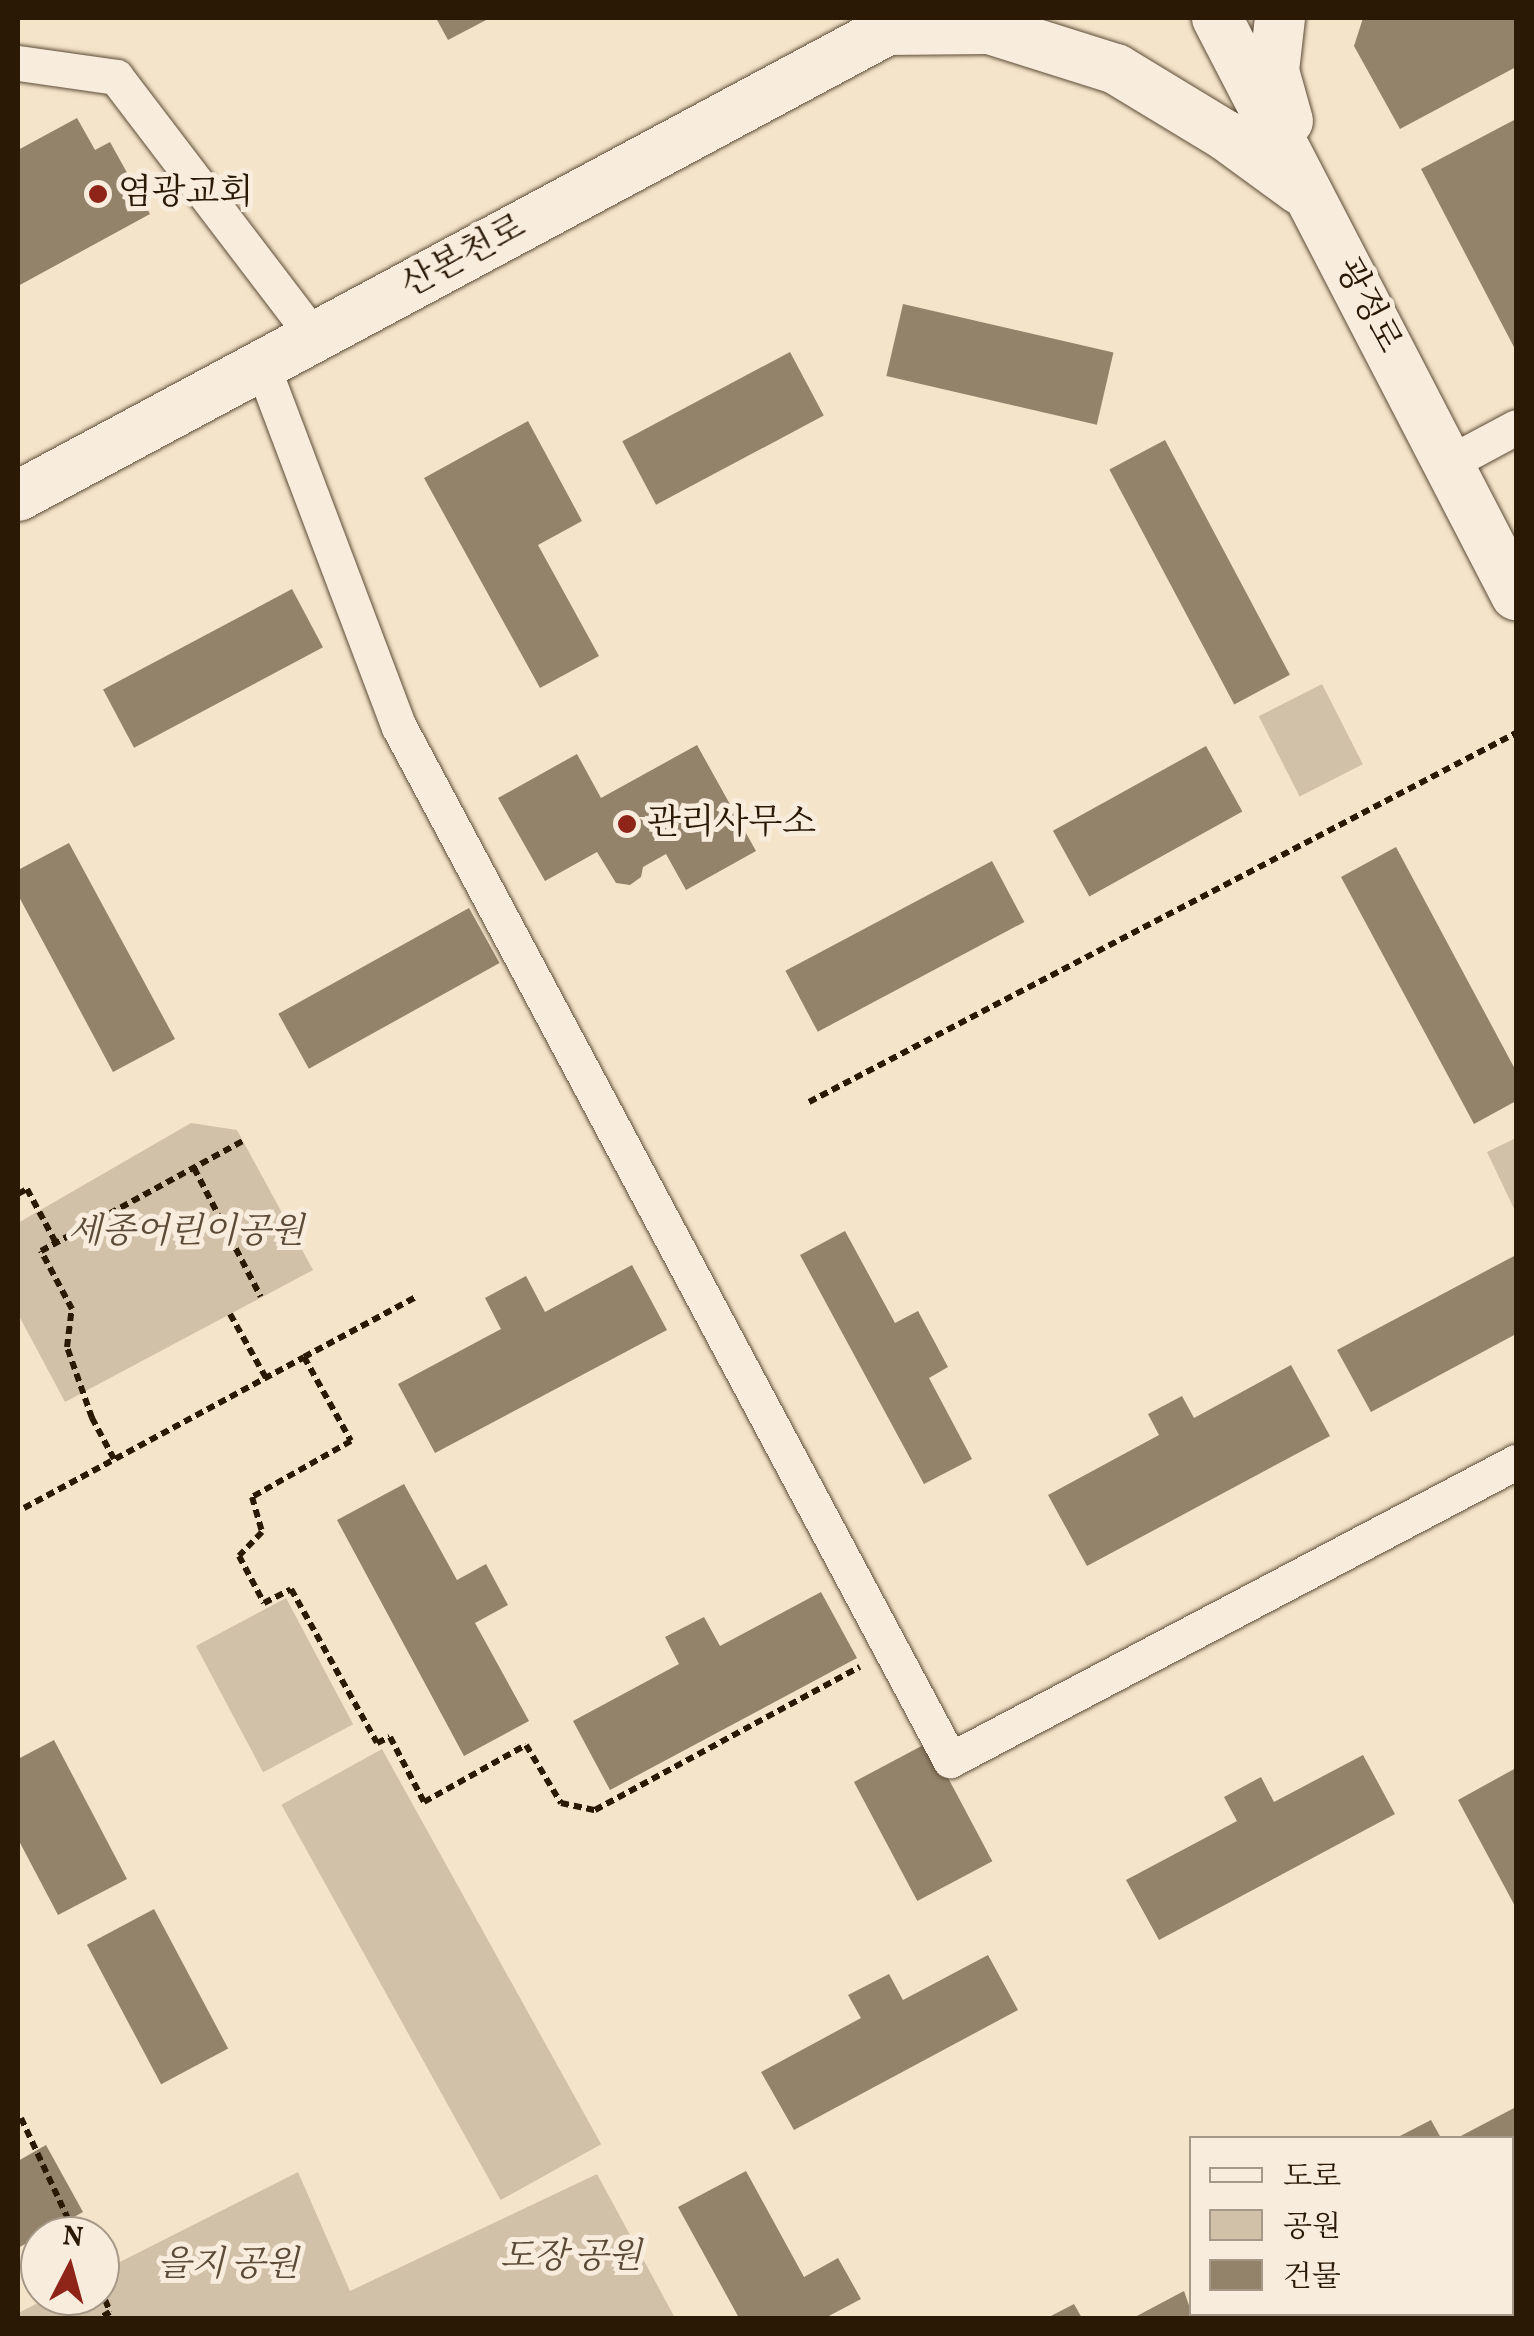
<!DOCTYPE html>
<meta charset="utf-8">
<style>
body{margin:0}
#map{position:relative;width:1534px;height:2336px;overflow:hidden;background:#f4e4ca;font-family:Vollkorn,"Noto Serif KR",serif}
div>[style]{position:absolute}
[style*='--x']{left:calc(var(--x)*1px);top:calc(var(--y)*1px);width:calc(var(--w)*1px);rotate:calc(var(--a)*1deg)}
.green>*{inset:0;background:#d2c1a9;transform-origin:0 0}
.building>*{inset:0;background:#93836b;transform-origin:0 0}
.path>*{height:6px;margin-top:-3px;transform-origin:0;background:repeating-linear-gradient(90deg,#2a1905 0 8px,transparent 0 13px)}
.roads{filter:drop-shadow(0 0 2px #5c4c36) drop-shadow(0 0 2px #5c4c36)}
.street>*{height:35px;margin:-17.5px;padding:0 17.5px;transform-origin:17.5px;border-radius:17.5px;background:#f8eddd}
.secondary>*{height:50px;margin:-25px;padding:0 25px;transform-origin:25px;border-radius:25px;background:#f8eddd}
.dots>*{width:28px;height:28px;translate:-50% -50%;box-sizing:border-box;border:5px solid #f8eddd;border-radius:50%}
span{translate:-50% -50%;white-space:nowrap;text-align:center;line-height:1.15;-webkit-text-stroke:10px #f8eddd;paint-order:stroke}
.poi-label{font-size:35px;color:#2a1905}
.left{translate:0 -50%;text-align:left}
.street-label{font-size:35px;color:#2a1905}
.park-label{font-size:35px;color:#5c4b36;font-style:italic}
.frame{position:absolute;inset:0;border:20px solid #2a1905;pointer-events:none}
.legend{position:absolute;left:1189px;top:2136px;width:325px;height:180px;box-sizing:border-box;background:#f8eddd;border:2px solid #a69887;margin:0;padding:12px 18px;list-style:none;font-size:30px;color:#2a1905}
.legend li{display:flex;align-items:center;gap:20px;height:50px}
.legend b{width:50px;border:2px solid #a69887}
.north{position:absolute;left:20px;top:2216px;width:100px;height:100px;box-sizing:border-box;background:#f8eddd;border:2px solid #a69887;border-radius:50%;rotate:6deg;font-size:28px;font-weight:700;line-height:40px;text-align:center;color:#2a1905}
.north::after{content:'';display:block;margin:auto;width:35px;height:45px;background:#8f2418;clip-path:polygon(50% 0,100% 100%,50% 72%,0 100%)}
</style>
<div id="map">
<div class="green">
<i style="left:1322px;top:684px;width:90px;height:71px;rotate:63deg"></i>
<i style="clip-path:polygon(191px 1123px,237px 1130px,313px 1270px,65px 1402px,18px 1314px,18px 1223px)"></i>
<i style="clip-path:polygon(1516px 1138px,1516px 1213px,1487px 1152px)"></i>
<i style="left:286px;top:1598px;width:143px;height:102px;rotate:62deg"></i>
<i style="left:382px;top:1749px;width:452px;height:115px;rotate:61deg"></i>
<i style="clip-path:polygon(298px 2172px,350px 2291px,597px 2174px,675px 2318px,18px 2318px,18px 2313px,52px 2296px,100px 2296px,100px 2272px)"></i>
<i style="clip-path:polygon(1516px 2235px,1516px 2318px,1364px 2318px,1373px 2314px,1512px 2314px,1512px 2237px)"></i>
</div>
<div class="building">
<i style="clip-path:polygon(436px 18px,490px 18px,448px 40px)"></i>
<i style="clip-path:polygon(1363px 18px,1516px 18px,1516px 67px,1400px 129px,1354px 46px)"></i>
<i style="clip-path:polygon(77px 118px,95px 150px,110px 142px,150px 214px,18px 286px,18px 150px)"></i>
<i style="clip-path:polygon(1516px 119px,1516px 351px,1421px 169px)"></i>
<i style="left:903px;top:304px;width:216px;height:74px;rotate:13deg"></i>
<i style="left:790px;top:352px;width:72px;height:190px;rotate:62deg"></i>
<i style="clip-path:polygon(528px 421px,582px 521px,538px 545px,599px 656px,540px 688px,424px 478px)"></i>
<i style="left:1165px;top:440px;width:266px;height:63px;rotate:62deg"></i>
<i style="left:292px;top:589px;width:66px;height:214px;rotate:62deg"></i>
<i style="clip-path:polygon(697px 745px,756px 851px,686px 890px,666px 854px,643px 867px,641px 877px,630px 885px,616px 883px,597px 852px,545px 881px,498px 798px,577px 754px,601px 798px)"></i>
<i style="left:1206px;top:746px;width:75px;height:175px;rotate:61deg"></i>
<i style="clip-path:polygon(69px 843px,175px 1039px,113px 1072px,18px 895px,18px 870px)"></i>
<i style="clip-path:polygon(1396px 847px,1516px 1071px,1516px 1101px,1474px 1124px,1341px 877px)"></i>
<i style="left:992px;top:861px;width:69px;height:234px;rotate:62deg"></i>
<i style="left:469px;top:908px;width:63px;height:218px;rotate:61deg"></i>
<i style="clip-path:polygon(845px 1231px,895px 1323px,918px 1311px,948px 1367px,929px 1378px,972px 1459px,924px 1484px,800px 1255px)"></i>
<i style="clip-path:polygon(1516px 1255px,1516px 1334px,1371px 1412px,1337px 1350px)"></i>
<i style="clip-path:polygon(632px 1265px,667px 1330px,435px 1453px,398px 1384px,501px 1329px,485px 1298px,526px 1276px,545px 1312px)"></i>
<i style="clip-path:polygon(1291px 1365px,1330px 1436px,1087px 1566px,1048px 1495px,1159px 1435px,1148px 1414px,1182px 1396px,1194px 1418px)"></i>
<i style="clip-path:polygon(404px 1484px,457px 1580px,486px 1564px,508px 1605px,475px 1623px,529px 1721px,464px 1756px,337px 1520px)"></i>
<i style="clip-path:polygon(821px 1592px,857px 1658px,610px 1790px,573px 1721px,679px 1664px,665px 1637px,704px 1617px,720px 1646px)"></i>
<i style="clip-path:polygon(54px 1740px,127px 1879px,58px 1915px,18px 1839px,18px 1759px)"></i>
<i style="left:929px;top:1742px;width:135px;height:85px;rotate:62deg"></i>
<i style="clip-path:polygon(1363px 1755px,1395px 1814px,1159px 1940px,1126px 1880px,1237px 1821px,1224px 1797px,1261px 1777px,1274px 1802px)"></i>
<i style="clip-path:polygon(1516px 1768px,1516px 1908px,1458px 1800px)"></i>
<i style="left:154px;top:1909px;width:158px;height:76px;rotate:62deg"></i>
<i style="clip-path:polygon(988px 1955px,1018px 2010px,794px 2130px,761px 2072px,861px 2018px,848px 1995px,889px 1974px,903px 2000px)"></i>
<i style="clip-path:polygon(1516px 2107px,1516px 2189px,1512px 2192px,1512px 2138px,1457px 2138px)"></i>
<i style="clip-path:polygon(1431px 2120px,1441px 2138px,1396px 2138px)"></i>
<i style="clip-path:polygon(46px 2145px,83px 2212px,18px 2248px,18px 2161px)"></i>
<i style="clip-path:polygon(746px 2171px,804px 2277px,838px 2258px,861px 2299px,825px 2318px,739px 2318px,678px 2207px)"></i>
<i style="clip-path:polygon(1184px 2291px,1192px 2314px,1199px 2318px,1133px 2318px)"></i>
<i style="clip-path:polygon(1074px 2304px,1082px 2318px,1047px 2318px)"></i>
</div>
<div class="path">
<i style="--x:809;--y:1102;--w:798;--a:-27.56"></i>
<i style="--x:194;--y:1168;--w:145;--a:62.6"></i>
<i style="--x:18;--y:1194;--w:10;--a:-29"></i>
<i style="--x:27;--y:1189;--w:61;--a:61.8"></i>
<i style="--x:230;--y:1314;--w:73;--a:60.6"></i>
<i style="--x:304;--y:1357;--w:127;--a:-28.2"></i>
<i style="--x:114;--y:1459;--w:47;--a:-118.2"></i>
<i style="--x:92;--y:1418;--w:75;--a:-109.4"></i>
<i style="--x:67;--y:1347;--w:38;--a:-83"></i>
<i style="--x:72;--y:1309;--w:66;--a:-118.1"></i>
<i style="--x:41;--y:1251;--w:230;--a:-28.6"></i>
<i style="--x:24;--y:1508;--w:318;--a:-28.3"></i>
<i style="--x:304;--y:1357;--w:96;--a:60.8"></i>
<i style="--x:351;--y:1441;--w:114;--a:150.5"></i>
<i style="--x:252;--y:1497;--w:36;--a:74"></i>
<i style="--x:262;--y:1532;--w:33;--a:134"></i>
<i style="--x:239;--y:1556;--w:53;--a:62"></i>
<i style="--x:264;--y:1603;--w:30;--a:-27"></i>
<i style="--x:291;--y:1589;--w:176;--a:60.8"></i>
<i style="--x:377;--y:1743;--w:14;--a:-25"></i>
<i style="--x:390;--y:1737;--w:73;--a:62.4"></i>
<i style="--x:424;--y:1802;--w:117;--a:-29.2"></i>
<i style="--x:526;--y:1745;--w:68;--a:58.9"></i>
<i style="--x:561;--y:1803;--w:35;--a:12"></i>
<i style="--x:595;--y:1810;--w:301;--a:-28.4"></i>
<i style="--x:21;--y:2118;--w:130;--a:65"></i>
<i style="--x:100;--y:2288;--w:26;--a:67"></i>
<i style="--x:110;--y:2312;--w:12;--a:149"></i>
<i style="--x:1276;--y:2314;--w:4;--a:63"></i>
</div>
<div class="roads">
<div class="street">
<i style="--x:18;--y:63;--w:99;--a:8.1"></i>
<i style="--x:116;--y:77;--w:327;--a:52.7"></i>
<i style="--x:262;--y:365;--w:387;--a:69.3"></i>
<i style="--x:399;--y:727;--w:1171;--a:61.92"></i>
<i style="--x:950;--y:1760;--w:640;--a:-27.77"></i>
<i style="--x:1449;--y:463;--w:76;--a:-28.2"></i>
</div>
<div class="secondary">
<i style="--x:1217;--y:18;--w:650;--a:62.61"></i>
<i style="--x:1280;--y:18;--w:53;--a:96.5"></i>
<i style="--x:1274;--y:71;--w:52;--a:74.4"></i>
<i style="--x:886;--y:30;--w:103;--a:-0.6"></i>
<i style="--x:989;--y:29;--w:133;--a:17.5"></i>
<i style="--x:1116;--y:69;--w:127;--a:31.2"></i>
<i style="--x:1225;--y:135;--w:92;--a:36.1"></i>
<i style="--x:18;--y:496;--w:1012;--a:-28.19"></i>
</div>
</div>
<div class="dots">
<i style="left:98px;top:194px;background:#8f2418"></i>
<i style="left:627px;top:824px;background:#8f2418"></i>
</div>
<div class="poi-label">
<span class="left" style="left:118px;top:194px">염광교회</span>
<span class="left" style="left:647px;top:824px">관리사무소</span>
</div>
<div class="street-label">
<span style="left:464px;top:257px;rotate:-28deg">산본천로</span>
<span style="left:1367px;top:306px;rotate:62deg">광정로</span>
</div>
<div class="park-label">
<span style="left:186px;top:1233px">세종어린이공원</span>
<span style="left:571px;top:2258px">도장 공원</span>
<span style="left:228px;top:2266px">을지 공원</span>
</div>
<div class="frame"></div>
<ul class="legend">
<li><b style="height:12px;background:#f8eddd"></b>도로</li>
<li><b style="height:28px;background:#d2c1a9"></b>공원</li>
<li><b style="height:28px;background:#93836b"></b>건물</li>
</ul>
<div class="north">N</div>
</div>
